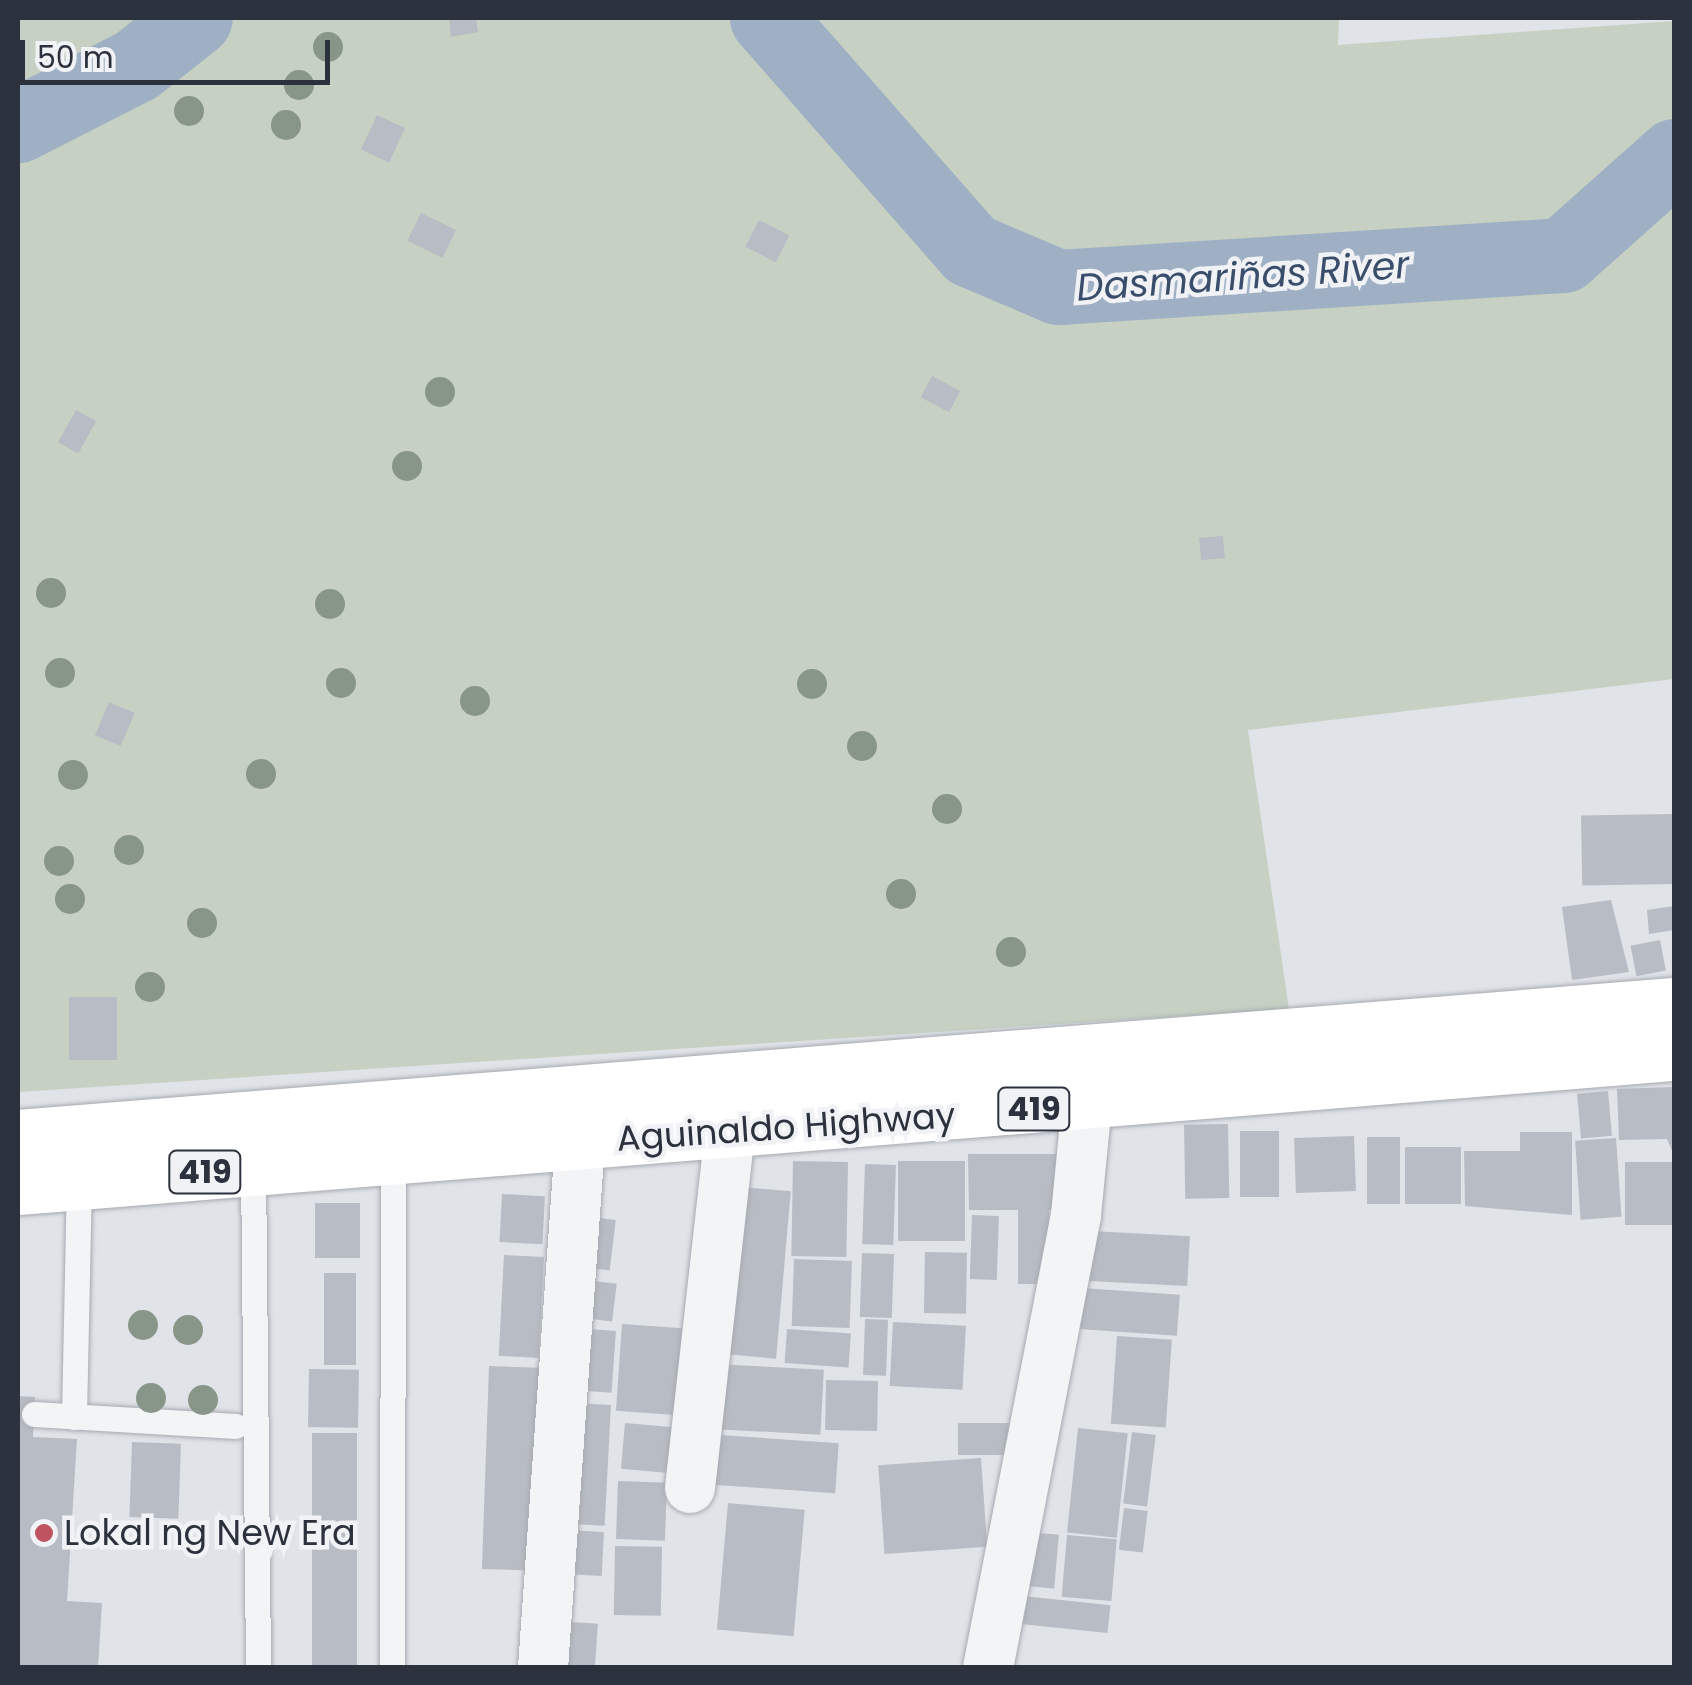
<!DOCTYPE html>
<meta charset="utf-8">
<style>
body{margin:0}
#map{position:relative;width:1692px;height:1685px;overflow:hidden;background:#e0e3e8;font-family:Poppins,sans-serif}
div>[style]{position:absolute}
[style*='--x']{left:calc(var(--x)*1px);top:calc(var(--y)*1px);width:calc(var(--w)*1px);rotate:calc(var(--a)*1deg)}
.green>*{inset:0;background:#c6d1c3}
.river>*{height:75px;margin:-37.5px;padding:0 37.5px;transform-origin:37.5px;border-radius:37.5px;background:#9fb0c4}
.building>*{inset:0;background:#b8bcc4;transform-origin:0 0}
.roads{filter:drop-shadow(0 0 2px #a6aab1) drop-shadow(0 0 2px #a6aab1)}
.service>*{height:25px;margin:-12.5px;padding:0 12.5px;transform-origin:12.5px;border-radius:12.5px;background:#f3f4f6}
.minor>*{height:50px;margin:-25px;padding:0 25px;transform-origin:25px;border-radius:25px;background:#f3f4f6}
.primary>*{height:55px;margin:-27.5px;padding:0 27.5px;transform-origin:27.5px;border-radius:27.5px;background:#fff}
.trees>*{width:30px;height:30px;margin:-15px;border-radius:50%;background:#879688}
.dots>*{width:28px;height:28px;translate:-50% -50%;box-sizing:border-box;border:5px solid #f0f2f5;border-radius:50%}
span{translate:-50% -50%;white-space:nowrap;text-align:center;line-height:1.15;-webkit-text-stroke:9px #f0f2f5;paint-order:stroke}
.shield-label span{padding:2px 8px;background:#f0f2f5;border:2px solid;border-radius:8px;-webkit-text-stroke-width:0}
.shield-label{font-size:32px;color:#2b313d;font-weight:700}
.street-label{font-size:35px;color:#2b313d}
.poi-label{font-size:35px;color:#2b313d}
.left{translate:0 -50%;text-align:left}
.water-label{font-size:38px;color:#3a4e6c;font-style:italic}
.frame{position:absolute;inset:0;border:20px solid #2b313d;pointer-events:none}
.scale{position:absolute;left:20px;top:40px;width:310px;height:45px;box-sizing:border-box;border:5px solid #2b313d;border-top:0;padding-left:12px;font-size:30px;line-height:35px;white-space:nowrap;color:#2b313d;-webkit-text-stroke:8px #f0f2f5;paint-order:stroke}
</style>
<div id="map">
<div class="green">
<i style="clip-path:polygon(18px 18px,1339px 18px,1338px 45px,1674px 21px,1674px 679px,1248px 730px,1289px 1009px,18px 1092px)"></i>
</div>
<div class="river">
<i style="--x:767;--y:18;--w:309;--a:48.7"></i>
<i style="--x:971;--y:250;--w:95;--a:23"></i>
<i style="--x:1058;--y:287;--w:506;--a:-3.63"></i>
<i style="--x:1563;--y:255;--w:149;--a:-41.7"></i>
<i style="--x:18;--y:125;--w:132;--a:-27"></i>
<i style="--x:136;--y:65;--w:75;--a:-38.5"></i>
</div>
<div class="building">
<i style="clip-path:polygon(449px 18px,476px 18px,478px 32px,451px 37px)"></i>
<i style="left:377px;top:115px;width:31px;height:38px;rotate:25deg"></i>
<i style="left:421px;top:213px;width:39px;height:31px;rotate:26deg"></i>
<i style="left:759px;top:220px;width:34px;height:30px;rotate:27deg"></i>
<i style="left:932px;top:376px;width:32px;height:24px;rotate:28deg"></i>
<i style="left:76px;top:410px;width:23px;height:37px;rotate:29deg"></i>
<i style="left:1223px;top:536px;width:22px;height:24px;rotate:85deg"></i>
<i style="left:109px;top:702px;width:28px;height:36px;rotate:23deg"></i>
<i style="left:1673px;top:814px;width:70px;height:92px;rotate:89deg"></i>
<i style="clip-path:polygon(1611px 900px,1629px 972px,1572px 980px,1562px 907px)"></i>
<i style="clip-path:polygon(1674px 906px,1674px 930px,1649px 934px,1647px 910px)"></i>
<i style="left:1660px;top:940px;width:31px;height:30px;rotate:79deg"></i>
<i style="left:117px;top:997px;width:63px;height:48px;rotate:90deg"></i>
<i style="clip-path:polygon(1674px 1087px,1674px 1155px,1667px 1139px,1619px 1140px,1617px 1089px)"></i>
<i style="left:1608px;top:1091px;width:45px;height:31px;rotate:85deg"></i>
<i style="left:1228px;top:1124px;width:74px;height:44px;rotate:89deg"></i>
<i style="left:1240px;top:1131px;width:39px;height:66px"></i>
<i style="clip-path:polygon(1520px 1132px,1572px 1132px,1572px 1215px,1465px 1206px,1464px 1151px,1520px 1151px)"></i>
<i style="left:1354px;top:1136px;width:55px;height:60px;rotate:88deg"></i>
<i style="left:1400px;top:1137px;width:67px;height:33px;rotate:90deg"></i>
<i style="left:1616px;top:1138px;width:79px;height:41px;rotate:86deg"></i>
<i style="left:1405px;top:1147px;width:56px;height:57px"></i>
<i style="clip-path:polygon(968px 1154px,1067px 1154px,1067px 1209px,1049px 1210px,1049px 1284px,1018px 1284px,1018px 1210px,969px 1210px)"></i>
<i style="left:793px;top:1161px;width:55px;height:95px;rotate:1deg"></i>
<i style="left:898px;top:1161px;width:67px;height:80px"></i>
<i style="left:1674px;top:1162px;width:63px;height:49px;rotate:90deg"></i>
<i style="left:865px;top:1164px;width:31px;height:80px;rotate:2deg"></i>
<i style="left:730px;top:1186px;width:61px;height:168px;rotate:5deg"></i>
<i style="left:502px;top:1194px;width:43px;height:48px;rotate:3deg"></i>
<i style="left:315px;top:1203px;width:45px;height:55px"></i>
<i style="left:972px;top:1215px;width:27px;height:64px;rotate:2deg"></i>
<i style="left:584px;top:1216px;width:32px;height:51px;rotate:7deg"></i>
<i style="left:1091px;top:1231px;width:99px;height:50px;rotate:3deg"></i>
<i style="left:925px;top:1252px;width:42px;height:61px;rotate:1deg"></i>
<i style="left:862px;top:1253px;width:32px;height:64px;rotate:2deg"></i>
<i style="left:504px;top:1255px;width:40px;height:101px;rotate:3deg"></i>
<i style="left:794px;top:1259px;width:58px;height:67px;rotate:2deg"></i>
<i style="left:324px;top:1273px;width:32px;height:92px"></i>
<i style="left:577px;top:1279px;width:40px;height:38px;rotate:7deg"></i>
<i style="left:1082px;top:1288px;width:98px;height:41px;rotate:4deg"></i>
<i style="left:865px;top:1319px;width:23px;height:56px;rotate:2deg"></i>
<i style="left:893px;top:1322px;width:73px;height:64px;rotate:3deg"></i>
<i style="left:622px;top:1324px;width:60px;height:87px;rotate:4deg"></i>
<i style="left:574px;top:1328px;width:42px;height:62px;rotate:4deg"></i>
<i style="left:787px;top:1329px;width:64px;height:34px;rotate:4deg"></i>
<i style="left:1117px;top:1336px;width:55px;height:88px;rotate:4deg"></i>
<i style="left:714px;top:1364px;width:110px;height:65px;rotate:3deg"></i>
<i style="left:489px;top:1366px;width:51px;height:203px;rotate:2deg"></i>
<i style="left:309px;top:1369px;width:50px;height:58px;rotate:1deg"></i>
<i style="left:826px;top:1380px;width:52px;height:50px;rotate:1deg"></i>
<i style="clip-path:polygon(18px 1396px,35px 1397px,33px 1437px,77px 1439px,67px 1601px,102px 1603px,98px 1668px,18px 1668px)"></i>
<i style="left:574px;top:1403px;width:37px;height:121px;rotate:3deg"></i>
<i style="left:625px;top:1423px;width:48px;height:46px;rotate:5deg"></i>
<i style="left:1010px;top:1423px;width:32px;height:52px;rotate:90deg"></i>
<i style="left:1078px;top:1428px;width:50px;height:105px;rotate:6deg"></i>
<i style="left:1132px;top:1432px;width:24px;height:72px;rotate:7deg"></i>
<i style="left:312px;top:1433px;width:45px;height:235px"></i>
<i style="left:706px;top:1434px;width:133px;height:50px;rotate:4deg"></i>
<i style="left:132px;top:1442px;width:49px;height:75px;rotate:2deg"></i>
<i style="left:981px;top:1458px;width:89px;height:103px;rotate:86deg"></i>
<i style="left:618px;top:1481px;width:49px;height:58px;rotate:2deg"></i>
<i style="left:728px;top:1503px;width:77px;height:127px;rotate:5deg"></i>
<i style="left:1124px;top:1508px;width:24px;height:42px;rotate:7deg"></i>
<i style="left:567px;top:1530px;width:37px;height:44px;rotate:3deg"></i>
<i style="left:1027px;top:1532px;width:32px;height:54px;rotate:5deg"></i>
<i style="left:1067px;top:1535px;width:50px;height:62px;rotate:5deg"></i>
<i style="left:615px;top:1546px;width:47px;height:69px;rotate:1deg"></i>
<i style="left:1013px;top:1595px;width:98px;height:28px;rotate:6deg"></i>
<i style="left:557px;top:1621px;width:41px;height:47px;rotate:4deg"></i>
</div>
<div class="roads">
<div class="service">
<i style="--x:253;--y:1164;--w:504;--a:89.43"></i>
<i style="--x:34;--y:1414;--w:202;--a:3.4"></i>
<i style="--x:74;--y:1417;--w:235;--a:-88.8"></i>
<i style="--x:392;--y:1668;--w:515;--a:-89.89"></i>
</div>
<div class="minor">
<i style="--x:690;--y:1488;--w:359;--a:-83.6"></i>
<i style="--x:543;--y:1668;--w:526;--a:-85.97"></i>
<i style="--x:988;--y:1668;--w:461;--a:-79"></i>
<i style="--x:1076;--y:1215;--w:154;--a:-84.4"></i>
</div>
<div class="primary">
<i style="--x:18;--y:1137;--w:1661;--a:-4.56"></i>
<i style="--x:18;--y:1187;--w:1661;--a:-4.63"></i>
</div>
</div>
<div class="trees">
<i style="left:328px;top:47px"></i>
<i style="left:299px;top:85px"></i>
<i style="left:189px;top:111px"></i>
<i style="left:286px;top:125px"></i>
<i style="left:440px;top:392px"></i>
<i style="left:407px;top:466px"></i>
<i style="left:51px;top:593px"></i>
<i style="left:330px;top:604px"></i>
<i style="left:60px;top:673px"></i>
<i style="left:341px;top:683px"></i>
<i style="left:812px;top:684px"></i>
<i style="left:475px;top:701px"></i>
<i style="left:862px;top:746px"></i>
<i style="left:261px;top:774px"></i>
<i style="left:73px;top:775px"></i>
<i style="left:947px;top:809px"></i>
<i style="left:129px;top:850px"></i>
<i style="left:59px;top:861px"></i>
<i style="left:901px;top:894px"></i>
<i style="left:70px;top:899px"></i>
<i style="left:202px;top:923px"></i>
<i style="left:1011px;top:952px"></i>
<i style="left:150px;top:987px"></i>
<i style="left:143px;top:1325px"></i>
<i style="left:188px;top:1330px"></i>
<i style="left:151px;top:1398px"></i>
<i style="left:203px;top:1400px"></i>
</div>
<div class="dots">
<i style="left:44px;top:1533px;background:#bf535f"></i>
</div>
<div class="shield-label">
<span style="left:1034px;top:1109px">419</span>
<span style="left:205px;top:1172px">419</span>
</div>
<div class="street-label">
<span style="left:786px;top:1127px;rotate:-4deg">Aguinaldo Highway</span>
</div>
<div class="poi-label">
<span class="left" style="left:64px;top:1533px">Lokal ng New Era</span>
</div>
<div class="water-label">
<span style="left:1243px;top:276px;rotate:-4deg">Dasmariñas River</span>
</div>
<div class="frame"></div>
<div class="scale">50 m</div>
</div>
